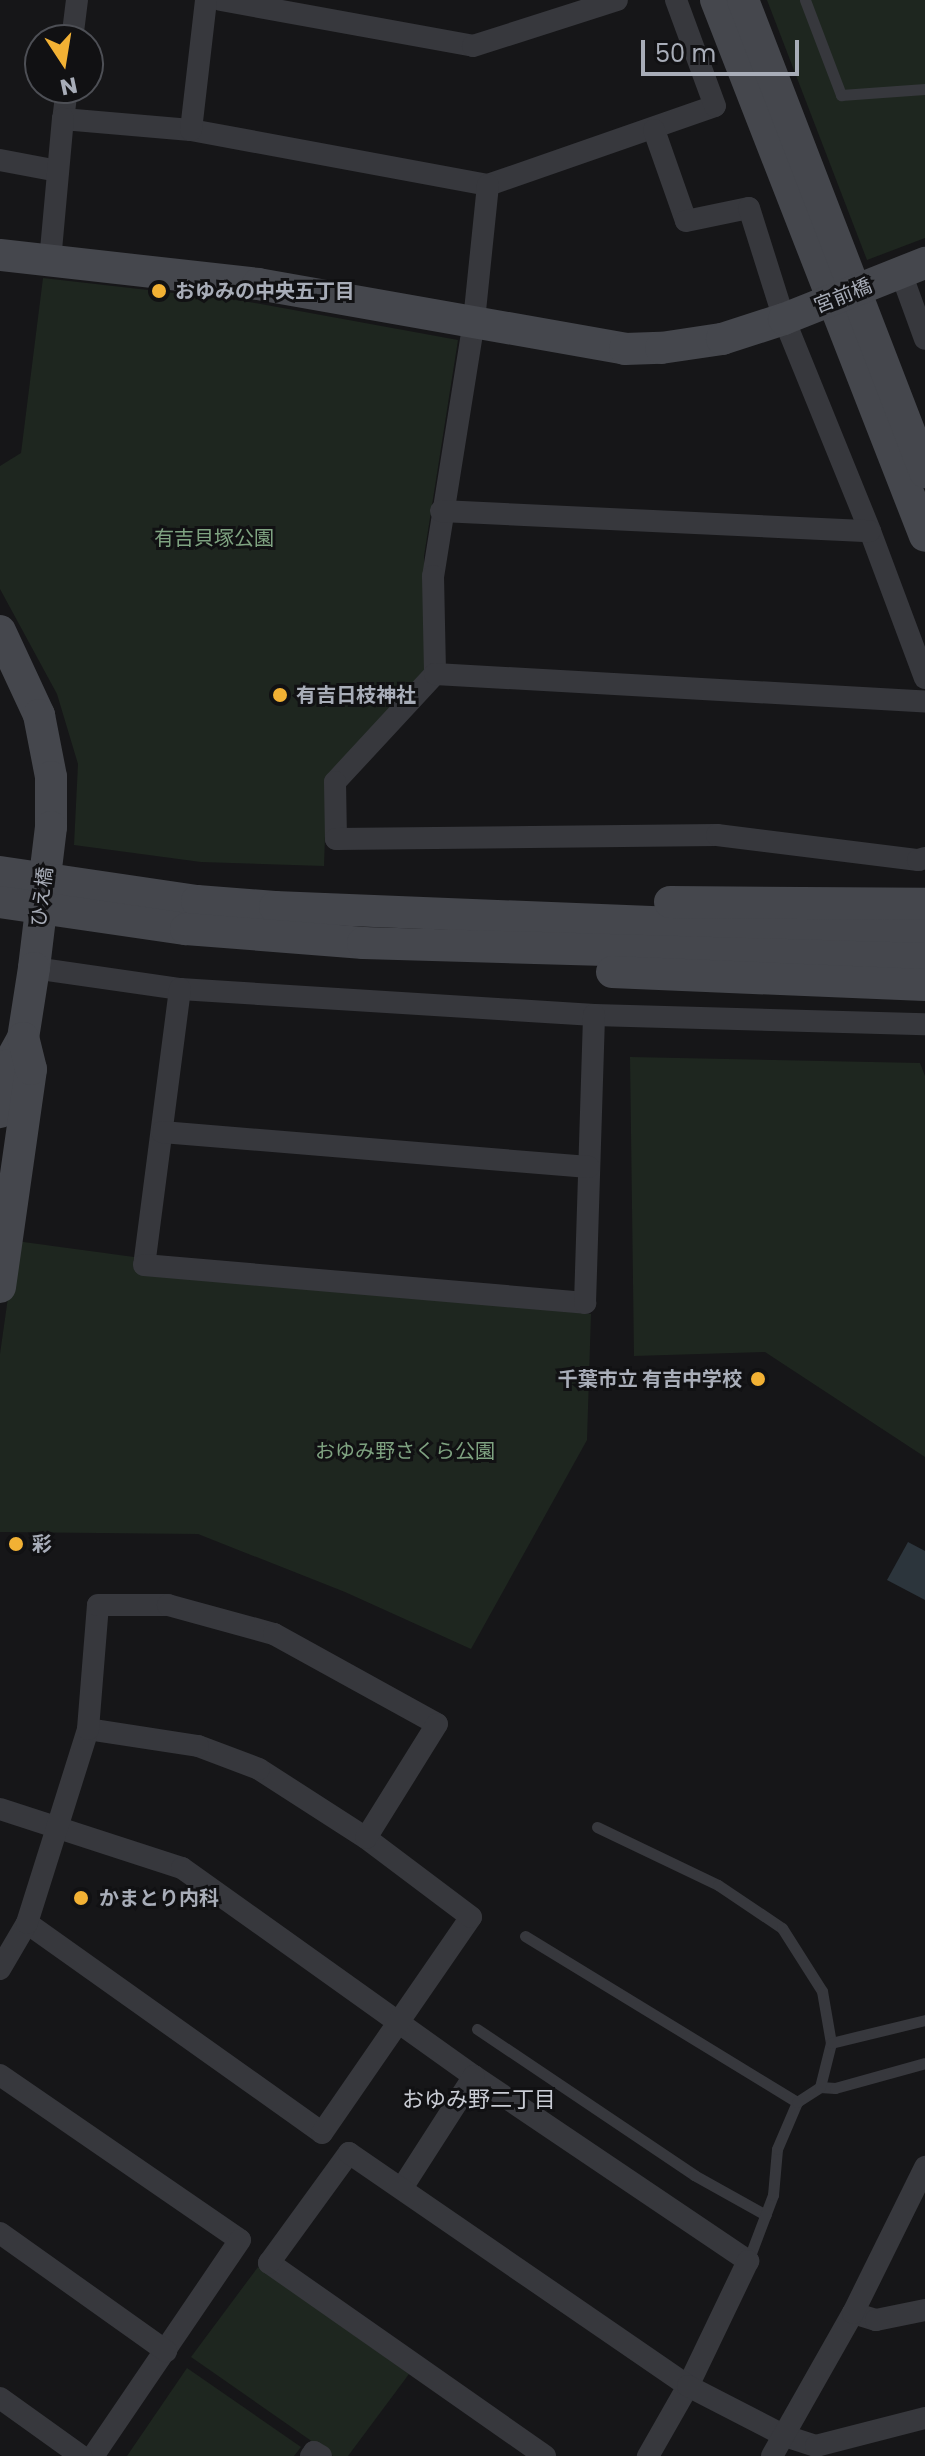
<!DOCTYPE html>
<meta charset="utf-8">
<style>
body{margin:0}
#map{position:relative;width:925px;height:2456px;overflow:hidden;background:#161618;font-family:Poppins,"Noto Sans JP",sans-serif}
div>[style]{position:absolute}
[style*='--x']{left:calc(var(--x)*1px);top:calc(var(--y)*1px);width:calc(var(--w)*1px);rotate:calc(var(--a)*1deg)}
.green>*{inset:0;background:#1e261f}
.water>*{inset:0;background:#2c353c}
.lane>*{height:11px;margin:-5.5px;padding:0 5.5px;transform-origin:5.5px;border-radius:5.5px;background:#37383d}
.street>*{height:22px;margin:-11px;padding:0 11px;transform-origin:11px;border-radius:11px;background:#37383d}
.secondary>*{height:32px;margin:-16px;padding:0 16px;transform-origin:16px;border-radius:16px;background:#45474d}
.dots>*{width:22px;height:22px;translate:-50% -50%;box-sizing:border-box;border:4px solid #111113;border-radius:50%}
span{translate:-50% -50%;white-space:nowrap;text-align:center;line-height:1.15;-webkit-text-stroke:6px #111113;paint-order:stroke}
.poi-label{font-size:20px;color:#a8adb8;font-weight:700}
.left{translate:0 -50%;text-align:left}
.right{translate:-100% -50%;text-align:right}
.street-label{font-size:20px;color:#a8adb8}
.park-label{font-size:20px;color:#7fa381}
.neighbourhood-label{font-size:22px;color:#c9ccd4}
.north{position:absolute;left:24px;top:24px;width:80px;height:80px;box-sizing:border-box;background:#111113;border:2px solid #4d4f55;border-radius:50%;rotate:168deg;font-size:22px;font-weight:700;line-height:32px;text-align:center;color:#a8adb8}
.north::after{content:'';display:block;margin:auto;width:28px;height:36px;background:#f2b134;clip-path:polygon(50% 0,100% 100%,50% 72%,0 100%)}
.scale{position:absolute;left:641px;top:40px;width:158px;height:36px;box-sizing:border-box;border:4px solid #a8adb8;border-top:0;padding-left:10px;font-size:24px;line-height:28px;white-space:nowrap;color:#a8adb8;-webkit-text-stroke:6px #111113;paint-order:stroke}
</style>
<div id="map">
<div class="green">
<i style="clip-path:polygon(767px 0,925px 0,925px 238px,867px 260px)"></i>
<i style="clip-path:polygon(43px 278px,244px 301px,458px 340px,424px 556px,426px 678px,327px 777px,324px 866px,201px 862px,74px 845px,78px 764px,57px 694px,0 589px,0 466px,21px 453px)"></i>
<i style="clip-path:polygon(630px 1057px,920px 1063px,925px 1076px,925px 1457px,765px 1352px,634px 1356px)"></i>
<i style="clip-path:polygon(16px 1241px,134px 1257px,133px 1268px,591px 1314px,587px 1440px,471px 1649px,345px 1592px,198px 1534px,0 1532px,0 1354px)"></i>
<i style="clip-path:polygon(258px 2267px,409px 2374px,348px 2456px,333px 2456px,191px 2357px)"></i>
<i style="clip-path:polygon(187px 2368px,301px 2447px,294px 2456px,127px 2456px)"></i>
</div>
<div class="water">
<i style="clip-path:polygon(908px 1542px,925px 1551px,925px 1600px,887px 1580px)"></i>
</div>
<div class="lane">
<i style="--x:805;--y:0;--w:102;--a:69.2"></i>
<i style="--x:841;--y:95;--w:84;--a:-4.1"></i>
<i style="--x:597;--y:1827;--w:134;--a:25.6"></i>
<i style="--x:718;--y:1885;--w:77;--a:33.9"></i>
<i style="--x:782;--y:1928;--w:75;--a:57.6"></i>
<i style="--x:822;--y:1991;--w:53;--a:80.2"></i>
<i style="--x:525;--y:1936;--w:319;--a:31.4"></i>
<i style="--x:477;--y:2029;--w:262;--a:33.9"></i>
<i style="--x:694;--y:2175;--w:82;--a:29.1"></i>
<i style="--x:820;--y:2087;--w:15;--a:4"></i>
<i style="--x:835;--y:2088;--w:93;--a:-15.5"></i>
<i style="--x:748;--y:2261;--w:71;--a:-69.3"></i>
<i style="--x:773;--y:2195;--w:46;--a:-85"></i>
<i style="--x:777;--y:2149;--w:51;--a:-66.9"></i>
<i style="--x:797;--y:2102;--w:27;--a:-33"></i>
<i style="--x:820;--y:2087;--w:45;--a:-76"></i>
<i style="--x:831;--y:2043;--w:97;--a:-13.7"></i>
</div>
<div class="street">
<i style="--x:221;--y:0;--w:256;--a:10.3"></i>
<i style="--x:473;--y:46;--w:151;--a:-17.7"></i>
<i style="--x:72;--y:40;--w:40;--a:-82.9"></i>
<i style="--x:67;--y:88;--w:31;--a:97"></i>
<i style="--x:63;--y:119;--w:128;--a:4.9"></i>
<i style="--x:191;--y:130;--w:302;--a:10.5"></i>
<i style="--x:488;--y:185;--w:240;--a:-19.2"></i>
<i style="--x:715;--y:106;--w:113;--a:-110.2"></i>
<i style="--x:191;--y:130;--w:131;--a:-83.4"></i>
<i style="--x:654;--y:130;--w:96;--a:70.6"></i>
<i style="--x:686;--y:221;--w:64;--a:-11.7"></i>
<i style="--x:749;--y:208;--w:116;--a:72.5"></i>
<i style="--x:784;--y:319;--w:229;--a:67.9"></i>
<i style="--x:870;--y:531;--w:157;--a:69.5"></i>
<i style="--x:0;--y:160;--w:59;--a:10.7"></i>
<i style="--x:488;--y:185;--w:137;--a:95.9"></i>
<i style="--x:474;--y:321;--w:258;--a:99.1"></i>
<i style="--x:433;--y:576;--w:98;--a:88.8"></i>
<i style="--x:435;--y:674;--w:147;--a:132.8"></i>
<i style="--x:335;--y:782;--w:57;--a:89"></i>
<i style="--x:336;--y:839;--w:381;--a:-0.6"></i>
<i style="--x:717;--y:835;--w:203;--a:7.1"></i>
<i style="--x:918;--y:860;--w:7;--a:-16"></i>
<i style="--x:50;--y:261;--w:143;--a:-84.8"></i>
<i style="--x:901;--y:273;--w:70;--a:70"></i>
<i style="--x:441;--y:511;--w:429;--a:2.7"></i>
<i style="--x:435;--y:674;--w:491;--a:3.2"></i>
<i style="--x:34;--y:968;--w:148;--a:8.2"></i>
<i style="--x:180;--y:989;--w:415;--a:3.6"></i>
<i style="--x:594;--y:1015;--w:331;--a:1.6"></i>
<i style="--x:180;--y:989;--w:278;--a:97.4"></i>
<i style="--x:144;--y:1265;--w:443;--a:4.9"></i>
<i style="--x:585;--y:1303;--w:288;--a:-88.2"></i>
<i style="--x:162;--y:1132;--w:428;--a:4.7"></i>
<i style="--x:0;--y:1809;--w:191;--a:18"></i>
<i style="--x:182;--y:1868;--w:359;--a:35.5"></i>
<i style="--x:474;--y:2076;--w:331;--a:34"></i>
<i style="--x:748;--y:2261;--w:139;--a:115.6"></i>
<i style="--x:688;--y:2386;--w:81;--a:119.7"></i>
<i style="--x:27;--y:1923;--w:362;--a:35.4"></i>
<i style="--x:322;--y:2133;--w:262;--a:-55.4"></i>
<i style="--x:471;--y:1917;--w:131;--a:-143"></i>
<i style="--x:366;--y:1838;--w:127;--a:-147.2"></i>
<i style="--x:259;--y:1769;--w:65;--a:-159.3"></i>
<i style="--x:198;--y:1746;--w:111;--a:-171.2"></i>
<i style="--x:0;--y:1969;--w:53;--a:-59.6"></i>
<i style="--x:27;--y:1923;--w:203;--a:-72.5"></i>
<i style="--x:88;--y:1729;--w:124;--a:-85.4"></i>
<i style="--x:98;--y:1605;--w:70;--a:0"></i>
<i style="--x:168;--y:1605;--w:110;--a:15.3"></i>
<i style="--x:274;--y:1634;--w:186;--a:28.9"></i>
<i style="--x:437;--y:1724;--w:134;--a:121.9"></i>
<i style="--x:0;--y:2075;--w:291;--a:34.5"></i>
<i style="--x:240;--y:2240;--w:261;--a:124.2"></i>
<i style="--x:402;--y:2188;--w:133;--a:-57.3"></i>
<i style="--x:0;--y:2233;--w:204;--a:35.4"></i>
<i style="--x:853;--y:2313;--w:24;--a:17"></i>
<i style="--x:876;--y:2320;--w:50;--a:-11.5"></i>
<i style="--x:0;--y:2398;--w:100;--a:35.6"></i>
<i style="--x:311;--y:2456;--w:5;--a:-53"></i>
<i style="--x:314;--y:2452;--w:8;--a:30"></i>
<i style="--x:545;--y:2456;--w:337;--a:-145"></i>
<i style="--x:269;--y:2263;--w:136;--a:-54"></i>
<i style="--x:349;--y:2153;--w:411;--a:34.5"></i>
<i style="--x:688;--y:2386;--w:109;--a:27.3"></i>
<i style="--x:785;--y:2436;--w:33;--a:18"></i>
<i style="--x:816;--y:2446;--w:113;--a:-14.4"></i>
<i style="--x:772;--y:2456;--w:164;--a:-60.5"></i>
<i style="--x:853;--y:2313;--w:163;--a:-63.7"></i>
</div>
<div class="secondary">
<i style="--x:716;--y:0;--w:575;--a:68.7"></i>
<i style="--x:743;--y:0;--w:506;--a:68.91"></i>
<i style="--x:0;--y:255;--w:260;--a:6.4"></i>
<i style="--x:258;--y:284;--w:373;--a:10"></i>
<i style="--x:625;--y:349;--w:36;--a:-2"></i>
<i style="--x:661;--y:348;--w:62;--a:-8.4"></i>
<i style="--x:722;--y:339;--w:65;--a:-17.9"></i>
<i style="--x:784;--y:319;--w:152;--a:-21.7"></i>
<i style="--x:0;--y:631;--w:93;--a:65.1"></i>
<i style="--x:39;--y:715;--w:63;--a:79"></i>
<i style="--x:51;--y:777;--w:50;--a:90"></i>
<i style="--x:51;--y:827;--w:142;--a:96.9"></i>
<i style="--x:34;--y:968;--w:71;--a:98.9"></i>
<i style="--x:23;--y:1038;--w:31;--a:119"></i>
<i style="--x:8;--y:1065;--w:48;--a:99.7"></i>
<i style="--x:0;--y:872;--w:199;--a:8.4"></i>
<i style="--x:197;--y:901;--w:78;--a:4.4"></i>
<i style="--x:275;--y:907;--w:651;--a:2.29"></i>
<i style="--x:0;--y:902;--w:188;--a:8.3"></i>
<i style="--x:186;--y:929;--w:178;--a:4.5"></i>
<i style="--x:363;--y:943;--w:562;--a:1.63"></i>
<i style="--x:670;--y:902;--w:255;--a:0.4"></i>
<i style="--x:612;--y:972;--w:313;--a:2.4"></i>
<i style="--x:0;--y:1287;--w:220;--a:-81.9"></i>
<i style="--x:31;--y:1069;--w:32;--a:-104"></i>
</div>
<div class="dots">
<i style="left:159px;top:291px;background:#f2b134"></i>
<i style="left:280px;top:695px;background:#f2b134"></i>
<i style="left:758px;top:1379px;background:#f2b134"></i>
<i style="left:16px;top:1544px;background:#f2b134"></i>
<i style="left:81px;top:1898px;background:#f2b134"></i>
</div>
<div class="poi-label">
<span class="left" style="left:175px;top:291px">おゆみの中央五丁目</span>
<span class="left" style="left:296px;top:695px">有吉日枝神社</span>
<span class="right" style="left:742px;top:1379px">千葉市立 有吉中学校</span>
<span class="left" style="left:32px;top:1544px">彩</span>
<span class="left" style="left:99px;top:1898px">かまとり内科</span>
</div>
<div class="street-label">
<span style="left:843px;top:296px;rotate:-22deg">宮前橋</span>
<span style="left:42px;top:897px;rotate:-83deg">ひえ橋</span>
</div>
<div class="park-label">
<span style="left:214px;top:538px">有吉貝塚公園</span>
<span style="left:405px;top:1451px">おゆみ野さくら公園</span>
</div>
<div class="neighbourhood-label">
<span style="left:479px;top:2100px">おゆみ野二丁目</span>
</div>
<div class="north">N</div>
<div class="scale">50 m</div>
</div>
